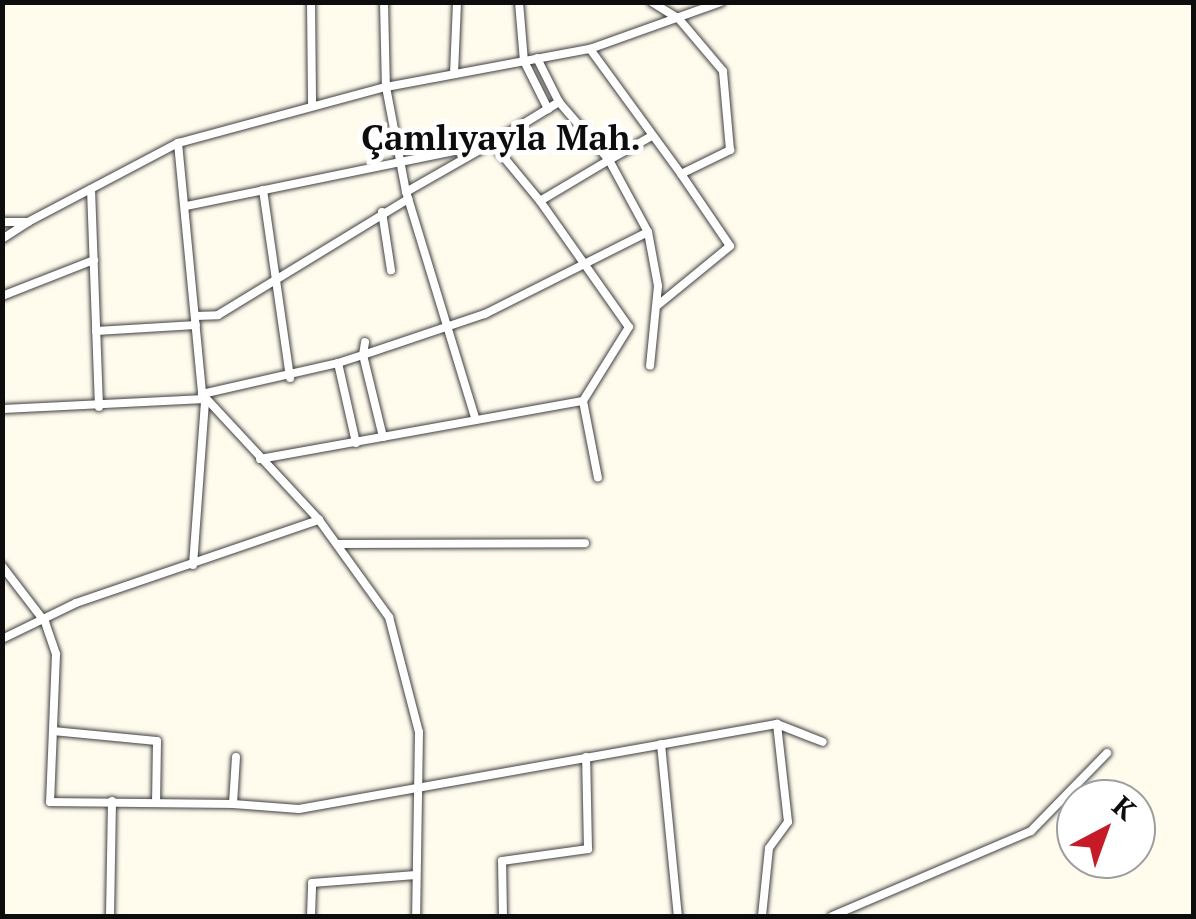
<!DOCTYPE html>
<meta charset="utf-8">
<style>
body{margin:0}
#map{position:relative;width:1196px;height:919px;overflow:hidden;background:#fffbed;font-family:"PT Serif",serif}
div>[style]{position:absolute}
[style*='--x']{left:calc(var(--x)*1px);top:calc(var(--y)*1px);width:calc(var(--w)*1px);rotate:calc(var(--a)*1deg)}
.roads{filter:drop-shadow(0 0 2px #404040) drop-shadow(0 0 2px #404040)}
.minor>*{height:8px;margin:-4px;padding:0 4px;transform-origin:4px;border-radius:4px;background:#fff}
span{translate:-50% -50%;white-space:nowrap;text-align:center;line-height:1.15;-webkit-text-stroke:10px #fff;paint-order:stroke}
.district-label{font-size:35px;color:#0d0d0d;font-weight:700}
.frame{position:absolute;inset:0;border:5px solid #0d0d0d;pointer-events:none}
.north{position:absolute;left:1056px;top:779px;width:100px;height:100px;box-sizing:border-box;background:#fff;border:2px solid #9e9e9e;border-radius:50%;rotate:41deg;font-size:28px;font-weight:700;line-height:40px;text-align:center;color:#0d0d0d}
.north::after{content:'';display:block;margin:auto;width:35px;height:45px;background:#c71a29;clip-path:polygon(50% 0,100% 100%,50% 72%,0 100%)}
</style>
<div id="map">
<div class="roads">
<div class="minor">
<i style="--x:311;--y:2;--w:103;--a:89.4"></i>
<i style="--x:384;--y:2;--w:85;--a:88.7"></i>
<i style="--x:386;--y:87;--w:107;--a:79.2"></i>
<i style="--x:406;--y:192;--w:99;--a:-29.7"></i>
<i style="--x:492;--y:143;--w:75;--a:50.4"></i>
<i style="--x:540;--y:201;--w:80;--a:-30.7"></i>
<i style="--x:609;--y:160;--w:82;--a:61.6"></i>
<i style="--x:648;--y:232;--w:55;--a:79.5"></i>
<i style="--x:658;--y:286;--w:80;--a:95.7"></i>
<i style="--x:519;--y:2;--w:59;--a:85.2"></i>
<i style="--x:524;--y:61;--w:54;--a:63.4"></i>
<i style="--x:590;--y:49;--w:155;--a:53.9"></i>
<i style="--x:681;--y:174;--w:55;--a:-26.1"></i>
<i style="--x:730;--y:150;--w:79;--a:-95.1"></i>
<i style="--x:723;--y:71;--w:68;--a:-130.2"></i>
<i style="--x:679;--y:19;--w:32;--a:-148"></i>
<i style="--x:454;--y:74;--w:72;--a:-87.6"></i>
<i style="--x:559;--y:102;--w:77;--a:49.2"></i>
<i style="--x:609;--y:160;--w:49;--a:-29.2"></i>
<i style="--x:178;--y:143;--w:252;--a:84.5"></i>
<i style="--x:202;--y:394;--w:172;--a:47.1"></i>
<i style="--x:319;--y:520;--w:120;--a:54.2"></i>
<i style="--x:389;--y:617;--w:119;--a:75.4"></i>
<i style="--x:419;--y:732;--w:184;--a:90.9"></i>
<i style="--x:91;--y:189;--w:218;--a:87.9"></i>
<i style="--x:263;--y:190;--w:190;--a:81.8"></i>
<i style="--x:407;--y:195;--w:235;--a:73"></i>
<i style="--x:540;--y:201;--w:154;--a:54.8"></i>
<i style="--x:629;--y:327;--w:87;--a:121.9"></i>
<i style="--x:583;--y:401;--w:78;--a:79"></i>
<i style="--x:186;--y:206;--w:312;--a:-11.6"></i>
<i style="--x:492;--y:143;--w:79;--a:-31.5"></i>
<i style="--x:559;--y:102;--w:49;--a:-116.6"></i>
<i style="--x:382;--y:212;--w:59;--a:81.2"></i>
<i style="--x:2;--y:222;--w:26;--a:0"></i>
<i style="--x:28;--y:222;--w:170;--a:-27.8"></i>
<i style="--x:178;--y:143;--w:215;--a:-15.1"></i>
<i style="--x:386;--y:87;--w:208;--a:-10.6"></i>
<i style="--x:590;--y:49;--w:139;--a:-19.7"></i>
<i style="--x:2;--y:239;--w:31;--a:-33"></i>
<i style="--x:2;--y:296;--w:99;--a:-21.4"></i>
<i style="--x:658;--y:305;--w:93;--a:-39.3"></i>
<i style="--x:730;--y:246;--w:87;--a:-124.2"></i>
<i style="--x:195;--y:316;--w:23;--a:-2"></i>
<i style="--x:218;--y:315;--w:223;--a:-31.4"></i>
<i style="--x:96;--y:331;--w:100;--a:-3.4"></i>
<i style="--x:338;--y:363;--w:82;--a:77.3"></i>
<i style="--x:202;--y:394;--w:139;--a:-12.8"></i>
<i style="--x:338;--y:363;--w:26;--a:-18"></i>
<i style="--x:363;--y:355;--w:13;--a:-81"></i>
<i style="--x:2;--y:409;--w:204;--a:-2.8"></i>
<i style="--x:383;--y:437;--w:84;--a:-103.7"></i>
<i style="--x:363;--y:355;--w:129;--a:-18.6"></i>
<i style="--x:485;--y:314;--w:182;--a:-26.7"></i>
<i style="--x:260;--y:459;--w:328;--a:-10.2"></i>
<i style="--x:339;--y:544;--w:246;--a:-0.2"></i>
<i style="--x:193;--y:565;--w:162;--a:-85.8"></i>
<i style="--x:2;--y:566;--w:71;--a:52.5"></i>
<i style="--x:45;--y:622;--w:34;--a:71"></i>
<i style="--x:56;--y:654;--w:148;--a:92.3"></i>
<i style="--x:50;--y:802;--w:183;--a:0.6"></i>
<i style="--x:2;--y:639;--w:82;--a:-25.9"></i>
<i style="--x:76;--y:603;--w:257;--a:-18.9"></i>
<i style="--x:53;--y:731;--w:104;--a:5.5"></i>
<i style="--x:157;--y:741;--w:61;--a:90.9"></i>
<i style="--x:661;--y:744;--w:173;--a:84.4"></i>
<i style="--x:236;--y:757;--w:47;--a:93.7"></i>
<i style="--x:233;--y:804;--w:66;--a:4.3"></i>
<i style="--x:299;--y:809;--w:485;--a:-10.1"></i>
<i style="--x:777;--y:724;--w:49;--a:21.4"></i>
<i style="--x:110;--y:916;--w:115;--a:-89"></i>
<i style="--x:311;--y:916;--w:33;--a:-88"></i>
<i style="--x:312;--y:883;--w:104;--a:-4.4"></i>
<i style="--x:503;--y:916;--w:55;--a:-91"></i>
<i style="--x:502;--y:861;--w:87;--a:-7.9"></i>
<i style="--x:588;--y:849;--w:92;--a:-91.2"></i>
<i style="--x:762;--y:916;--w:68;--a:-84.1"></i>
<i style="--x:769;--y:848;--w:32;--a:-54"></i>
<i style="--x:788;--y:822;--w:99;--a:-96.4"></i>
<i style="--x:832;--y:916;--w:216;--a:-23.1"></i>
<i style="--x:1031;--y:831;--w:109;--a:-45.7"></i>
</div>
</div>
<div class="district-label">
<span style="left:501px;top:137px">Çamlıyayla Mah.</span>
</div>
<div class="frame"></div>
<div class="north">K</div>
</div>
